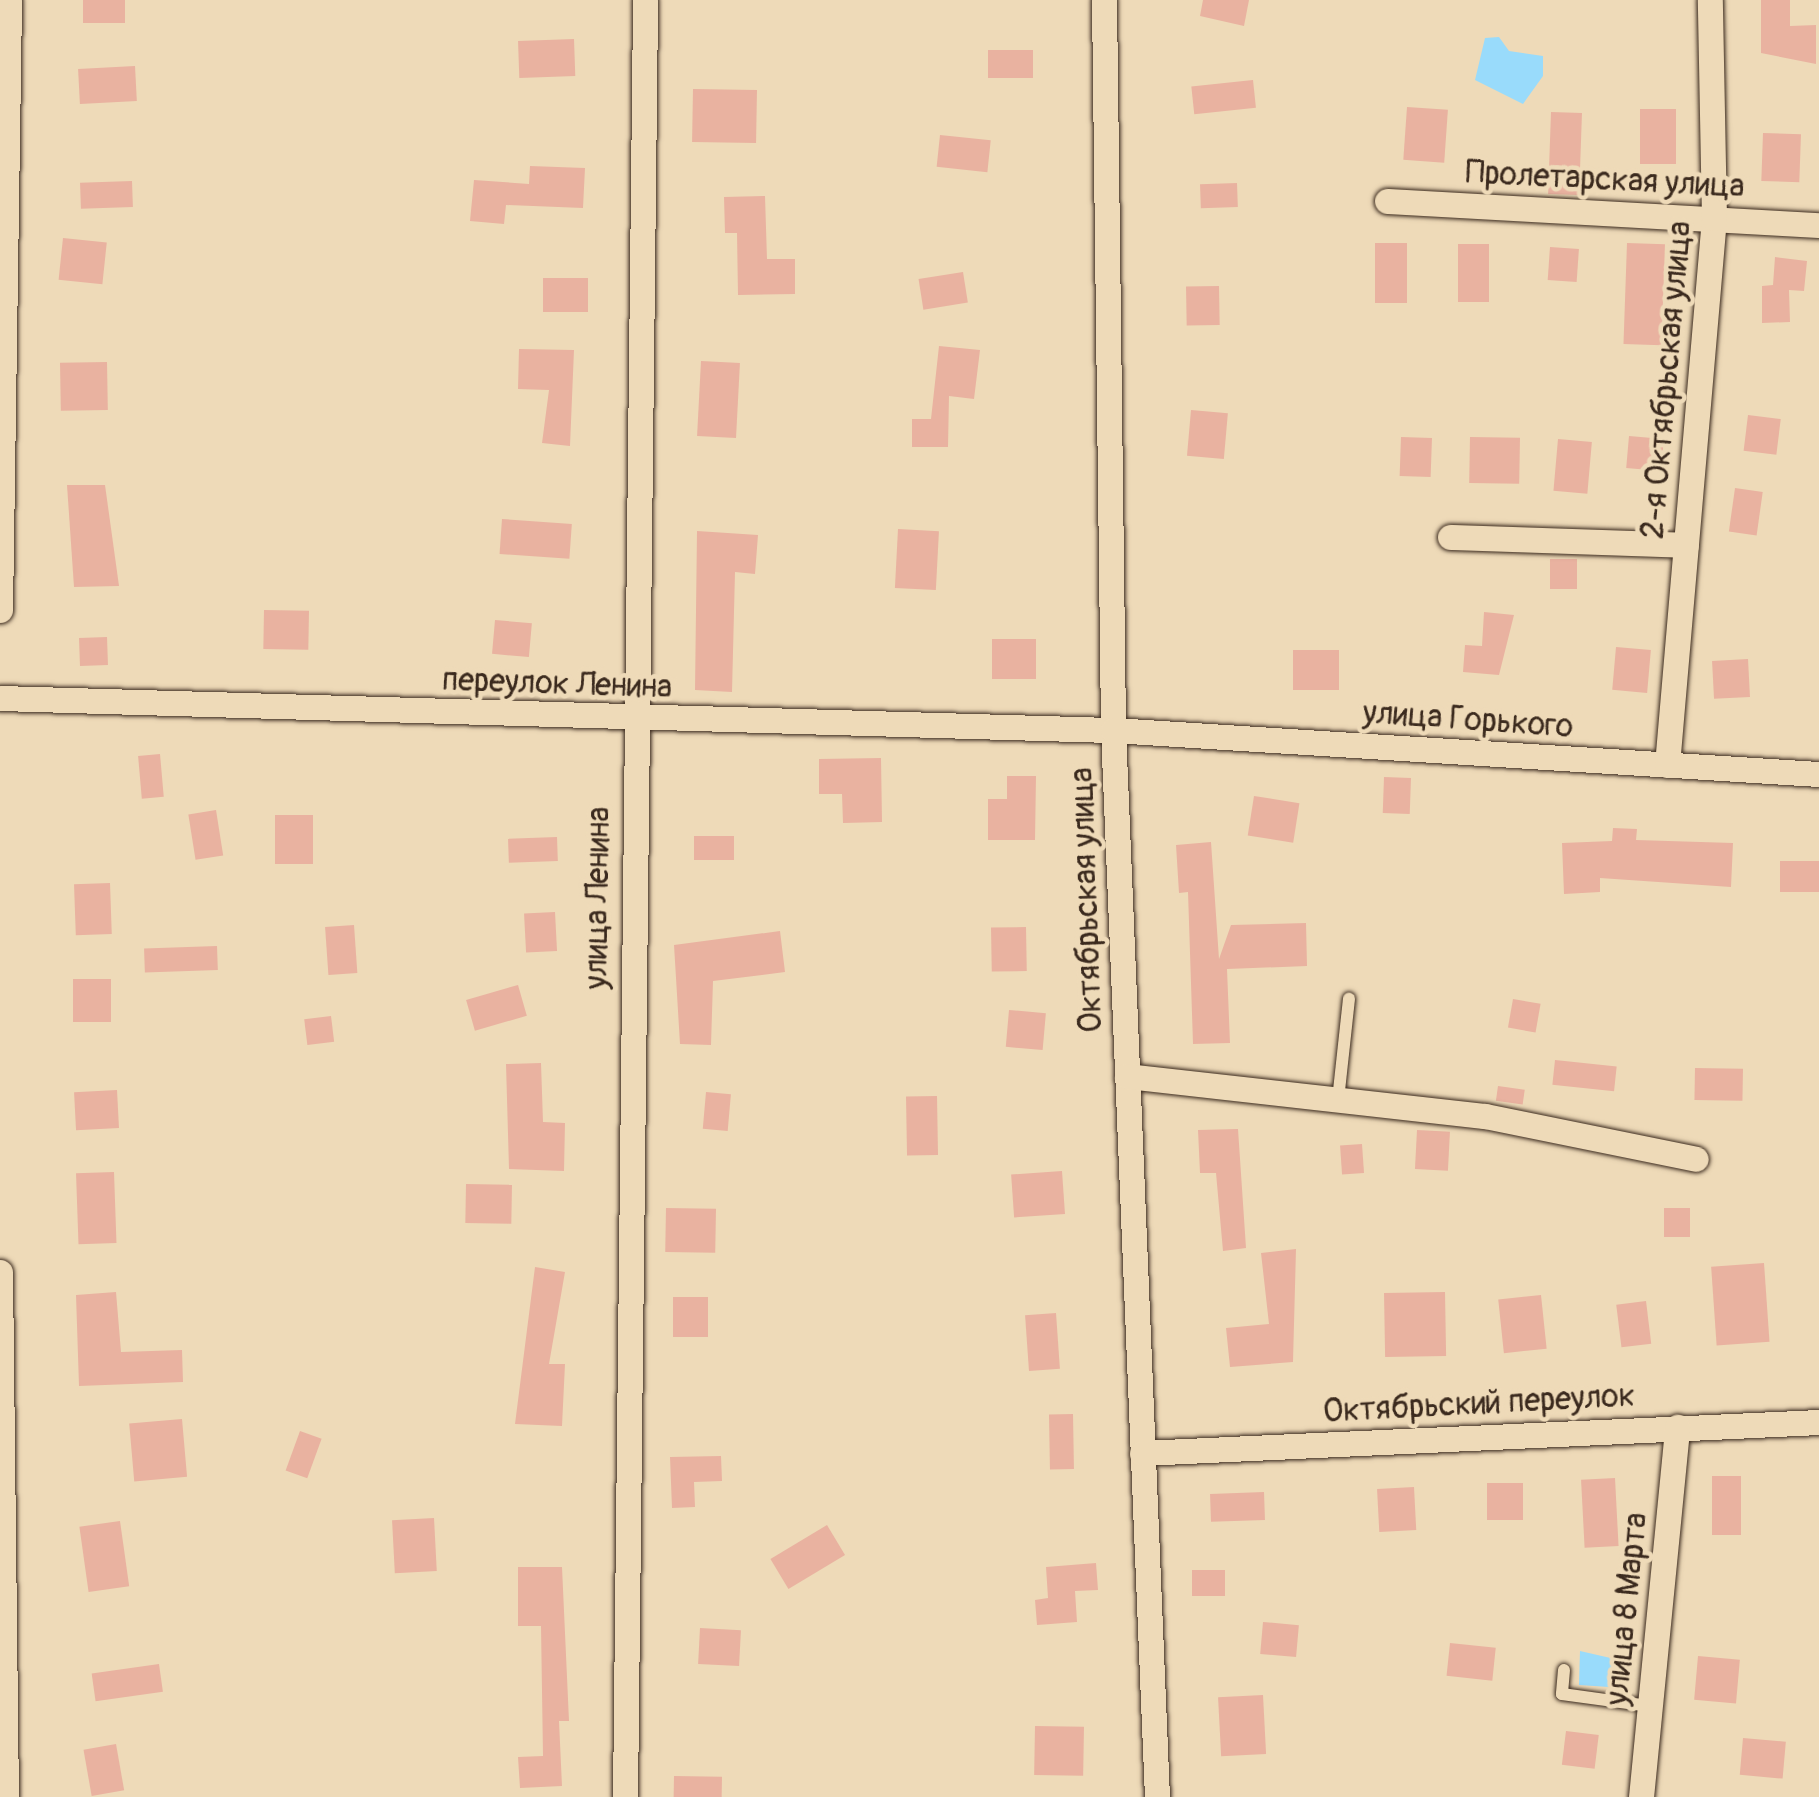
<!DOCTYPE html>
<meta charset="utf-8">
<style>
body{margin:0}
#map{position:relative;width:1819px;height:1797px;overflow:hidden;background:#eedab8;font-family:Pangolin,sans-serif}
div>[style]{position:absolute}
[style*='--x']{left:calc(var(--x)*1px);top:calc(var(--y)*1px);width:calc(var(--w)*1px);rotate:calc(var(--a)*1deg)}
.water>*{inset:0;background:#99dbfb}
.building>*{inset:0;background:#e9b2a0;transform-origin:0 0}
.roads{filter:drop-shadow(0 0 2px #3b2a1e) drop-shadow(0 0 2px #3b2a1e)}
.lane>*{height:12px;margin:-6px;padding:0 6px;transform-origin:6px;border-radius:6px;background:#eedab8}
.street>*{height:25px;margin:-12.5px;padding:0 12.5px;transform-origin:12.5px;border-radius:12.5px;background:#eedab8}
span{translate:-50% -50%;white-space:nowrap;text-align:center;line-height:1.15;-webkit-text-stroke:9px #eedab8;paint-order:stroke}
.street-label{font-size:32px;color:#3b2a1e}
</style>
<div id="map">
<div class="water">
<i style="clip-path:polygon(1499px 37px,1509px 51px,1543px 56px,1543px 76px,1523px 104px,1475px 80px,1485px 38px)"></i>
<i style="clip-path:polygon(1580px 1651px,1628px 1662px,1624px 1688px,1579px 1685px)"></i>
</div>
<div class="building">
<i style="left:83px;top:0;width:42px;height:23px"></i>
<i style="clip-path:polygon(1203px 0,1249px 0,1244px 26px,1200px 16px)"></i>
<i style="clip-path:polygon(1761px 0,1790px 0,1790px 26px,1816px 25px,1816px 64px,1761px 53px)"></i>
<i style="left:574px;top:39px;width:37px;height:56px;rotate:88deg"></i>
<i style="left:988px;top:50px;width:45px;height:28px"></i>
<i style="left:135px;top:66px;width:35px;height:57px;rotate:87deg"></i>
<i style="left:1253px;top:80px;width:28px;height:62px;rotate:84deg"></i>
<i style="left:693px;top:89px;width:64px;height:53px;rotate:1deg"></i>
<i style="left:1407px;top:107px;width:41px;height:53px;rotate:4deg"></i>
<i style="left:1640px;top:109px;width:36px;height:55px"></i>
<i style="left:1551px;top:112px;width:31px;height:82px;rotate:2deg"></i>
<i style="left:1763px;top:133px;width:38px;height:48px;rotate:2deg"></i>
<i style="left:940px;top:135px;width:51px;height:32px;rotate:6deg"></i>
<i style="clip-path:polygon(530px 166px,585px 168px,583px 208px,506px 205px,504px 224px,470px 221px,474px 180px,529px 184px)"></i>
<i style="left:132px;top:181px;width:26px;height:52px;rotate:88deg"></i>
<i style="left:1237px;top:183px;width:24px;height:37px;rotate:88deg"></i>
<i style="clip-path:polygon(765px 196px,767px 259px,795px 259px,795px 294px,738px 295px,737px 233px,725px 233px,724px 197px)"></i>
<i style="left:63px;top:238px;width:44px;height:42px;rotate:6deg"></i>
<i style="left:1375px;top:243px;width:32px;height:60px"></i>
<i style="left:1627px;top:243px;width:38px;height:101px;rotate:2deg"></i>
<i style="left:1458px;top:244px;width:31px;height:58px"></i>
<i style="left:1550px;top:247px;width:29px;height:33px;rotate:4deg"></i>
<i style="clip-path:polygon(1775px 257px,1807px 261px,1804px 291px,1789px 290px,1790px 322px,1762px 323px,1762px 286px,1773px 285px)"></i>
<i style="left:963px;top:272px;width:31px;height:45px;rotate:81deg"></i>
<i style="left:543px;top:278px;width:45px;height:34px"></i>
<i style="left:1219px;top:286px;width:39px;height:33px;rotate:89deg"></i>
<i style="clip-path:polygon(939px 346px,980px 350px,974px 399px,949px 396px,948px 447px,912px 447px,912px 419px,931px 419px)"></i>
<i style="clip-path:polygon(519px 349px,574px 350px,570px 446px,542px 443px,549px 390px,518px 389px)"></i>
<i style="left:701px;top:361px;width:39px;height:75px;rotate:3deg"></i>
<i style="left:107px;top:362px;width:48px;height:47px;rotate:89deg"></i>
<i style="left:1191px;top:410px;width:37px;height:46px;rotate:5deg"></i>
<i style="left:1748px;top:415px;width:33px;height:36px;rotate:7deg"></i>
<i style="left:1629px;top:436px;width:35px;height:32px;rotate:5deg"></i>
<i style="left:1401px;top:437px;width:31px;height:39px;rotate:2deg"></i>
<i style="left:1470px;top:437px;width:50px;height:46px;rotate:1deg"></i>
<i style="left:1558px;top:439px;width:34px;height:52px;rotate:5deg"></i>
<i style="clip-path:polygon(67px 485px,105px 485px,119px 586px,74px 587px)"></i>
<i style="left:1735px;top:488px;width:28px;height:44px;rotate:8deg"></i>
<i style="left:502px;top:519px;width:70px;height:35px;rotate:4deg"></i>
<i style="left:898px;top:529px;width:41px;height:59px;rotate:3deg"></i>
<i style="clip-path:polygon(697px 531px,758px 535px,755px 574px,735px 572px,732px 692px,695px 690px)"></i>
<i style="left:1550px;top:559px;width:27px;height:30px"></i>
<i style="left:264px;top:610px;width:45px;height:39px;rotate:1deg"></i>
<i style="clip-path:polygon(1484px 612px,1514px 615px,1499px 675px,1463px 672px,1465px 645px,1482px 646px)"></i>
<i style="left:495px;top:620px;width:37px;height:34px;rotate:5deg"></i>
<i style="left:107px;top:637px;width:28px;height:28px;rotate:88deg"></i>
<i style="left:992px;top:639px;width:44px;height:40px"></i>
<i style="left:1616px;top:647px;width:35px;height:43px;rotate:5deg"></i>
<i style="left:1293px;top:650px;width:46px;height:40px"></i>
<i style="left:1748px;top:659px;width:38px;height:36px;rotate:87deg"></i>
<i style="left:160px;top:754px;width:43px;height:22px;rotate:85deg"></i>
<i style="clip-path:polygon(881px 758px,882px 822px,843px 823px,842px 794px,819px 794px,819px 759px)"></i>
<i style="clip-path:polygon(1007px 776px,1036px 776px,1035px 840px,988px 840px,988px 799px,1007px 799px)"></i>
<i style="left:1384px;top:777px;width:27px;height:36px;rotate:2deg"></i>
<i style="left:1254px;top:796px;width:46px;height:40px;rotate:9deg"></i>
<i style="left:216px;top:810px;width:46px;height:28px;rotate:81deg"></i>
<i style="left:275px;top:815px;width:38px;height:49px"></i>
<i style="clip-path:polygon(1613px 828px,1637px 829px,1636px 840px,1733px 843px,1731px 887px,1600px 878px,1600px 892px,1564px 894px,1562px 843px,1612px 841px)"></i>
<i style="left:734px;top:836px;width:24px;height:40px;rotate:90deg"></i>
<i style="left:557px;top:837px;width:24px;height:49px;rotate:88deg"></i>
<i style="clip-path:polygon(1211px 842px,1219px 959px,1231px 925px,1306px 923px,1307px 966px,1227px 969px,1230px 1043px,1193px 1044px,1188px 892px,1179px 893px,1176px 845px)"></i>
<i style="left:1780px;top:861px;width:39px;height:31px"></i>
<i style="left:110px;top:883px;width:51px;height:36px;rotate:88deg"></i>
<i style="left:555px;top:912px;width:39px;height:31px;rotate:87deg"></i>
<i style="left:354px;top:925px;width:48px;height:29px;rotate:86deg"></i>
<i style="left:1026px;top:927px;width:44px;height:35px;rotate:89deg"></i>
<i style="clip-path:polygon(780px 931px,785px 972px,713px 981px,711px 1045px,680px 1044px,674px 945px)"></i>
<i style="left:217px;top:946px;width:24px;height:73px;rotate:88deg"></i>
<i style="left:73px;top:979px;width:38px;height:43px"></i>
<i style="left:518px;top:985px;width:32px;height:54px;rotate:74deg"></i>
<i style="left:1513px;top:999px;width:28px;height:29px;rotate:10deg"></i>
<i style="left:1009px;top:1010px;width:37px;height:37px;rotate:5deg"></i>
<i style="left:331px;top:1016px;width:26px;height:27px;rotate:83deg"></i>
<i style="left:1555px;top:1060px;width:62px;height:25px;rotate:6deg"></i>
<i style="clip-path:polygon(541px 1063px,543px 1122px,565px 1123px,564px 1171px,509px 1169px,506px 1064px)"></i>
<i style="left:1695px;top:1068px;width:48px;height:32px;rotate:1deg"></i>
<i style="left:1498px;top:1086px;width:27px;height:15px;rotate:8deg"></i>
<i style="left:117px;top:1090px;width:38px;height:43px;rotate:87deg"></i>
<i style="left:706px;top:1092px;width:25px;height:37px;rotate:5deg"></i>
<i style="left:937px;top:1096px;width:59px;height:31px;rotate:89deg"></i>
<i style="clip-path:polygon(1238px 1129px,1246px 1248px,1223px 1251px,1216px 1173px,1200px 1173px,1198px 1130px)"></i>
<i style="left:1417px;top:1130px;width:33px;height:39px;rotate:3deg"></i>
<i style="left:1362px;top:1144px;width:29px;height:22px;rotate:86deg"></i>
<i style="left:1062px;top:1171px;width:43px;height:51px;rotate:86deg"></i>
<i style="left:114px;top:1172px;width:71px;height:38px;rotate:88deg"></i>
<i style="left:466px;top:1184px;width:46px;height:39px;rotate:1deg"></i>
<i style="left:666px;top:1208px;width:50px;height:44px;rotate:1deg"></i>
<i style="left:1664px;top:1208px;width:26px;height:29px"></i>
<i style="clip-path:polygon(1296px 1249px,1293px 1362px,1230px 1367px,1226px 1328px,1269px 1324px,1261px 1253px)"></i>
<i style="left:1764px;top:1263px;width:79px;height:53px;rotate:86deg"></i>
<i style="clip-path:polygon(535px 1267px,565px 1272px,549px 1364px,565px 1364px,562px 1426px,515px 1424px)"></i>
<i style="clip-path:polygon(116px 1292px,121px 1352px,182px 1350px,183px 1382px,79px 1386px,76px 1295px)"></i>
<i style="left:1445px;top:1292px;width:64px;height:61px;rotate:89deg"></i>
<i style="left:1541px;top:1295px;width:54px;height:43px;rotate:84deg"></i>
<i style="left:673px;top:1297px;width:35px;height:40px"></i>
<i style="left:1646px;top:1301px;width:43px;height:30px;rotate:83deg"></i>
<i style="left:1056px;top:1313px;width:56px;height:31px;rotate:86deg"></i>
<i style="left:1073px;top:1414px;width:55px;height:24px;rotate:89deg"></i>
<i style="left:182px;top:1419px;width:58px;height:53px;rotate:85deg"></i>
<i style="left:300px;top:1431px;width:23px;height:42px;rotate:20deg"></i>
<i style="clip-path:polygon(721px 1456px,722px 1481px,694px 1482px,695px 1507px,672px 1508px,670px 1457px)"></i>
<i style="left:1712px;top:1476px;width:29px;height:59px"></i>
<i style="left:1615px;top:1478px;width:68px;height:34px;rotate:87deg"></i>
<i style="left:1487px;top:1483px;width:36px;height:37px"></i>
<i style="left:1414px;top:1487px;width:43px;height:37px;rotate:87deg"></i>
<i style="left:1264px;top:1492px;width:28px;height:54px;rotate:88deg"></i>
<i style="left:434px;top:1518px;width:53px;height:42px;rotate:87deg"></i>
<i style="left:120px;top:1521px;width:66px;height:41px;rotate:82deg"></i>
<i style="left:827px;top:1525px;width:35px;height:66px;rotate:59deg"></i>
<i style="clip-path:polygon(1096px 1563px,1098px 1590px,1075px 1591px,1077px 1622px,1037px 1625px,1035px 1600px,1048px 1598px,1046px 1567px)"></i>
<i style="clip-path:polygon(518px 1567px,562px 1567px,569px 1721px,559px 1721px,562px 1786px,520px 1788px,518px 1757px,543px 1756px,541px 1626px,518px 1626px)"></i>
<i style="left:1192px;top:1570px;width:33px;height:26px"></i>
<i style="left:1263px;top:1622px;width:36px;height:32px;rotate:5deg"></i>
<i style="left:700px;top:1628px;width:41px;height:36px;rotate:3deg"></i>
<i style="left:1450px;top:1643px;width:46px;height:33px;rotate:6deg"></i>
<i style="left:1698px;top:1656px;width:42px;height:44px;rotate:5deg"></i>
<i style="left:159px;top:1664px;width:28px;height:68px;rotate:82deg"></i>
<i style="left:1263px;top:1695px;width:59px;height:45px;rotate:87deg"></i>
<i style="left:1035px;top:1726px;width:49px;height:49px;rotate:1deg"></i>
<i style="left:1566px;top:1731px;width:33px;height:34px;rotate:7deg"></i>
<i style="left:1743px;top:1738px;width:43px;height:37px;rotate:5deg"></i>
<i style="left:116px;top:1744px;width:47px;height:33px;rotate:80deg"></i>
<i style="left:674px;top:1776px;width:48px;height:21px;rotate:1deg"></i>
</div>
<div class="roads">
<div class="lane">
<i style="--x:1338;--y:1100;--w:102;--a:-83.8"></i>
<i style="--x:1564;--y:1670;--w:24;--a:95"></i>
<i style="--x:1562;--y:1694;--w:89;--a:7.8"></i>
</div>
<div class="street">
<i style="--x:1104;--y:0;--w:730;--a:89.29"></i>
<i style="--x:1113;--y:730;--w:1068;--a:87.64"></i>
<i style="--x:1387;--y:201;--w:433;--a:3.2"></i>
<i style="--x:1450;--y:537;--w:236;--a:1.9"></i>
<i style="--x:0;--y:610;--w:610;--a:-89.15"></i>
<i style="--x:0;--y:698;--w:1113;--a:1.65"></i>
<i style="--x:1113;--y:730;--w:707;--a:3.57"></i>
<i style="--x:1667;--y:765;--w:549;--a:-85.09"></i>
<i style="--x:1714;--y:218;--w:218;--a:-91.1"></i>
<i style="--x:1127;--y:1076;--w:360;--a:6.4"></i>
<i style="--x:1485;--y:1116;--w:215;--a:11.5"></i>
<i style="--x:0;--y:1272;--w:525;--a:89.35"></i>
<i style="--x:1142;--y:1453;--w:678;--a:-2.62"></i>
<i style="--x:625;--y:1797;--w:1797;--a:-89.36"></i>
<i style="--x:1641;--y:1797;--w:372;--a:-84.4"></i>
</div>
</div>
<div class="street-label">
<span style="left:1605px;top:180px;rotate:3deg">Пролетарская улица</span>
<span style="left:1667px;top:380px;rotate:-85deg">2-я Октябрьская улица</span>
<span style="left:557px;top:684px;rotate:2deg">переулок Ленина</span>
<span style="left:1468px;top:720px;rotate:4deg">улица Горького</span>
<span style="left:598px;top:898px;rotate:-89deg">улица Ленина</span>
<span style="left:1087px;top:900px;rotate:-92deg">Октябрьская улица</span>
<span style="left:1479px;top:1404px;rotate:-3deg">Октябрьский переулок</span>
<span style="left:1627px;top:1609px;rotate:-84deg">улица 8 Марта</span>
</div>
</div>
